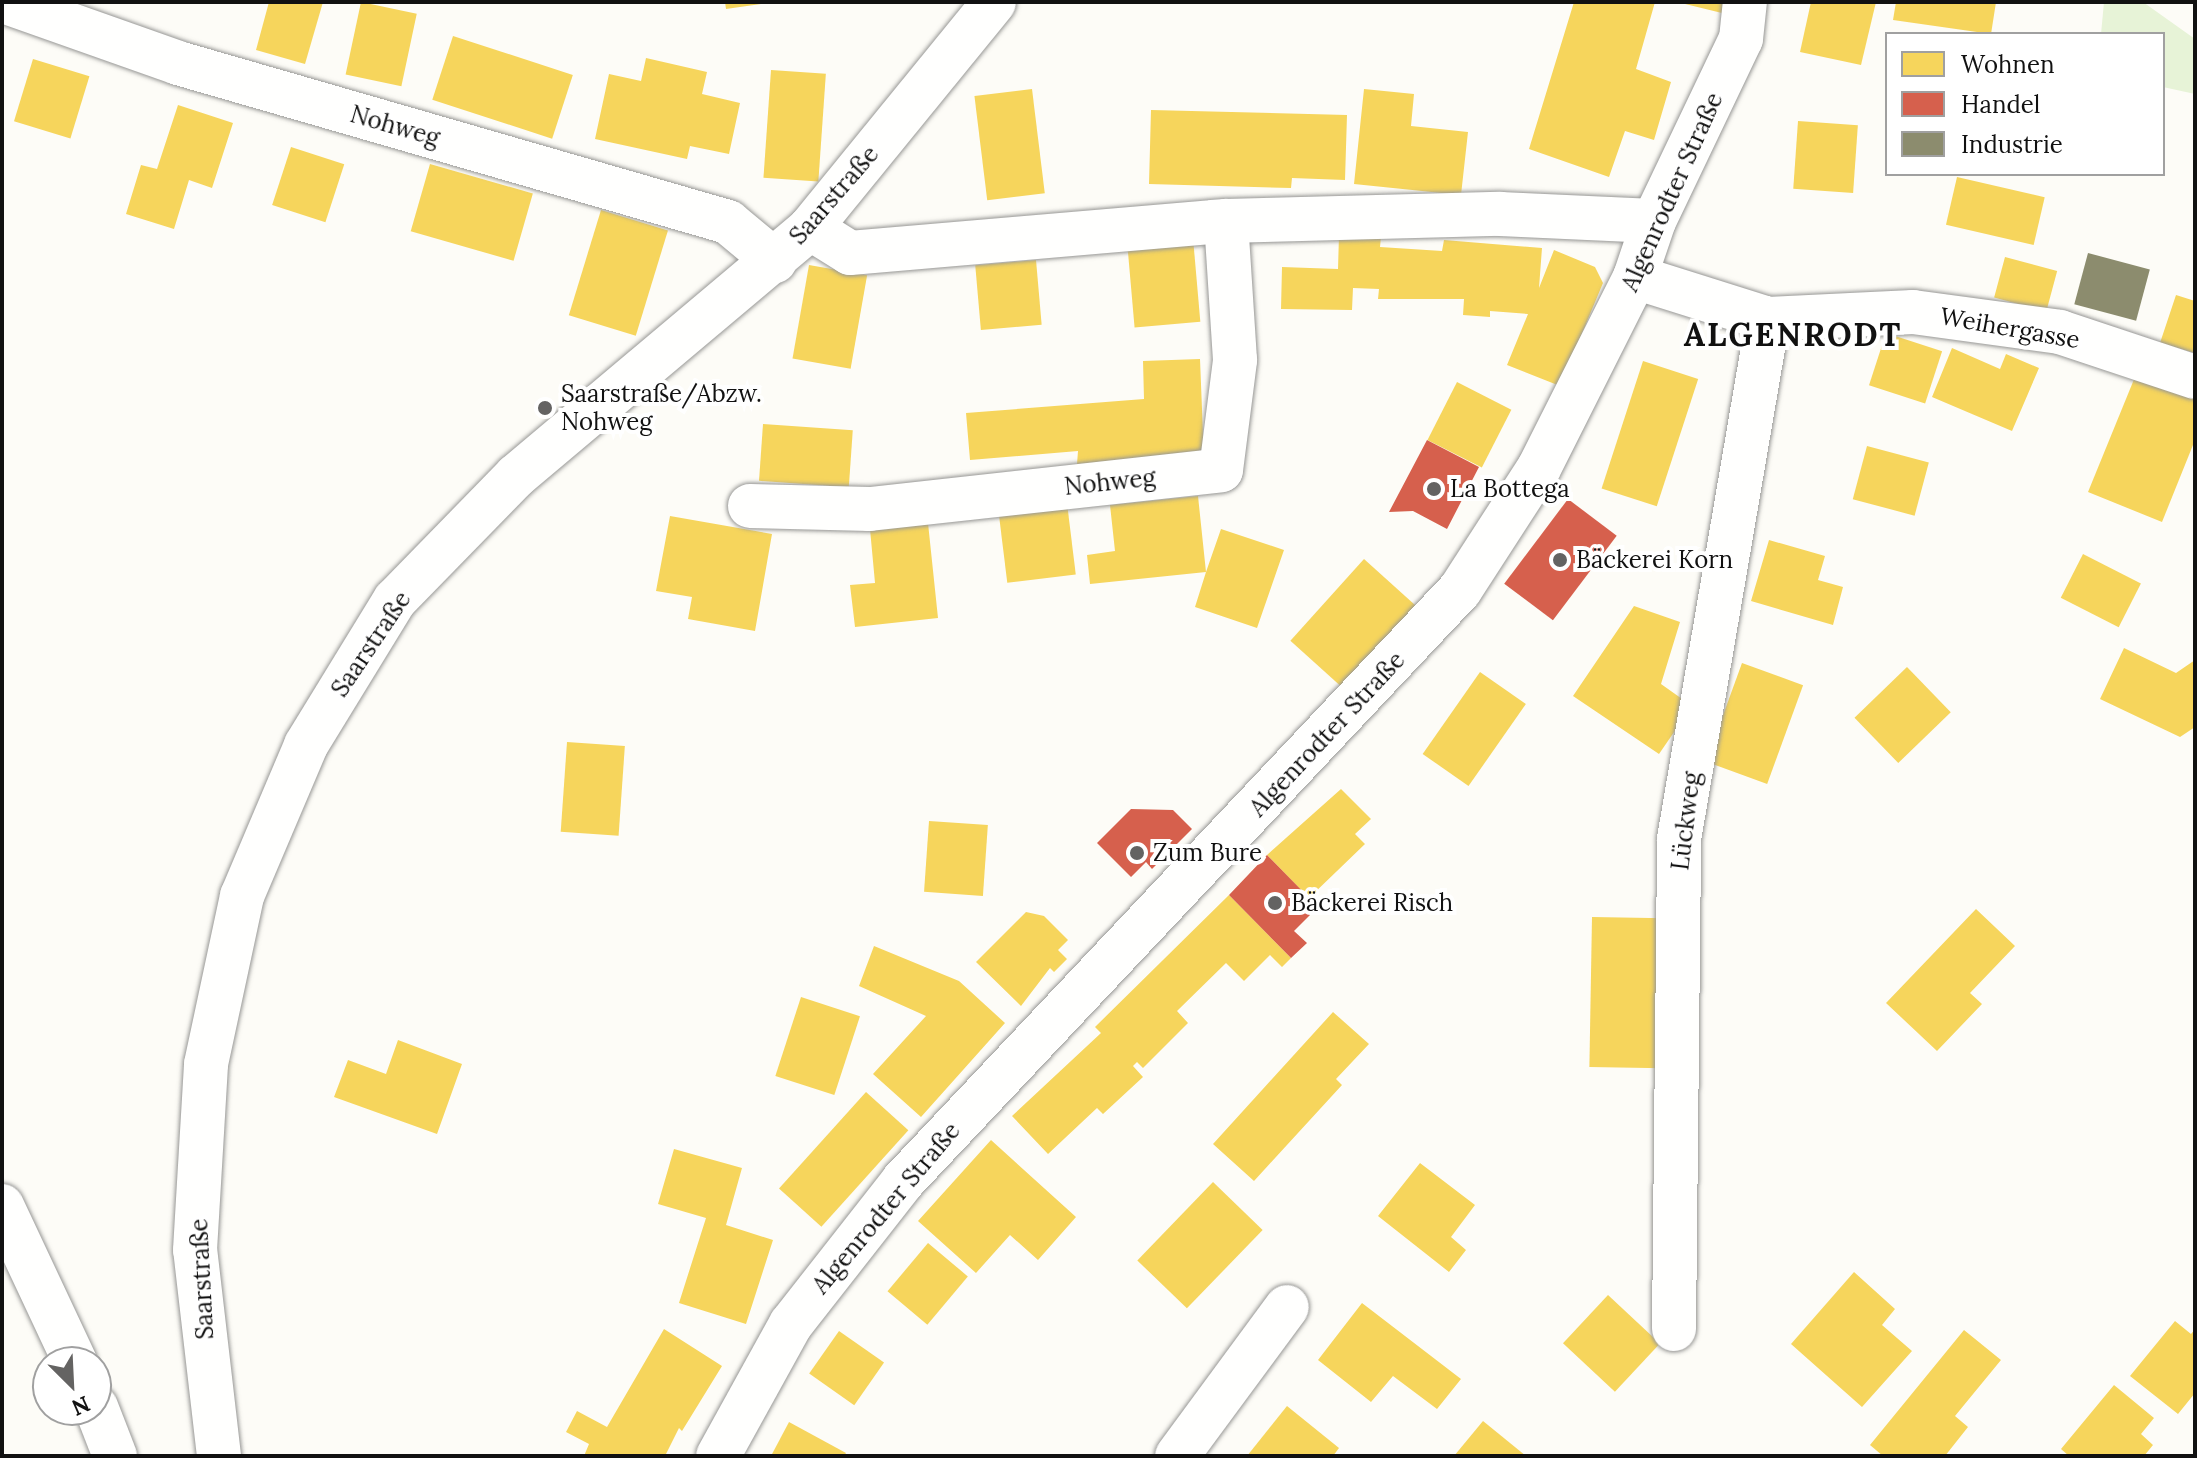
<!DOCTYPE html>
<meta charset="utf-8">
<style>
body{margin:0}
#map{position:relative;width:2197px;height:1458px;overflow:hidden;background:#fdfcf7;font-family:Lora,serif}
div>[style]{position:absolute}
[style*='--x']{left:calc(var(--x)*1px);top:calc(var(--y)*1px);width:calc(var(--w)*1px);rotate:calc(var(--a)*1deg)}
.green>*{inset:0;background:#e7f3d7}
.homes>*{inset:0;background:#f6d55c;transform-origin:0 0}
.shops>*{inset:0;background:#d6604d;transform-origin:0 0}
.industry>*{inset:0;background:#8c8c6e;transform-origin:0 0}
.roads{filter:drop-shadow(0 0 2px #979795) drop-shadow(0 0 2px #979795)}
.minor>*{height:44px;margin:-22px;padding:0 22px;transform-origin:22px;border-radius:22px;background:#fffffe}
.dots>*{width:22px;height:22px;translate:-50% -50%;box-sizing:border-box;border:4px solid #fff;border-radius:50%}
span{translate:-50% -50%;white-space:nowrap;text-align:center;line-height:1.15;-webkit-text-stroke:8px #fff;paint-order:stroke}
.street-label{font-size:24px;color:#111}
.poi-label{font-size:24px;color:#111}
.left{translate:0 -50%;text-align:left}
.district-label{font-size:32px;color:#111;font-weight:700;letter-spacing:2px}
.frame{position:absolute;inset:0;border:4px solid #111;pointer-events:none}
.legend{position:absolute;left:1885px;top:32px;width:280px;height:144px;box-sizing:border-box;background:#fff;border:2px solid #a0a0a0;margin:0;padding:10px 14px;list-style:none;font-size:24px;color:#111}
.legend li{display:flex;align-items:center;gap:16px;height:40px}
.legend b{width:40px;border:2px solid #a0a0a0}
.north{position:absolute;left:32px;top:1346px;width:80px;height:80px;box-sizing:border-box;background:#fff;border:2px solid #a0a0a0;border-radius:50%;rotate:156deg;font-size:22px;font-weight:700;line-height:32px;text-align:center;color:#111}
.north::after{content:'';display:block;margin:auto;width:28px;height:36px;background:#646362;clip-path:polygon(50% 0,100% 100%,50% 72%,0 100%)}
</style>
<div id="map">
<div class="green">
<i style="clip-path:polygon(2104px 2px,2143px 2px,2195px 39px,2195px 94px,2163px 87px,2163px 34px,2101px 34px)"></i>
</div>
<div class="homes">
<i style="clip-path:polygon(269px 2px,323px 2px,305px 64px,256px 50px)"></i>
<i style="left:361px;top:2px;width:57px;height:74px;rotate:12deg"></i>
<i style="clip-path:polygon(725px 2px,761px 2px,761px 4px,726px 9px)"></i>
<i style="clip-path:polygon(1574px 2px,1655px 2px,1636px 69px,1671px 82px,1654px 140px,1625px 131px,1609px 177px,1529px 149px)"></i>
<i style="clip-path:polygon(1681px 2px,1727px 2px,1726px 14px,1681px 3px)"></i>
<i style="clip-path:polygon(1811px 2px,1876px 2px,1861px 65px,1800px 52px)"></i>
<i style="clip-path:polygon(1896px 2px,1996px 2px,1991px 34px,1893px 20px)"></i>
<i style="left:453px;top:36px;width:126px;height:67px;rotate:18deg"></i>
<i style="clip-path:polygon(646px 58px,707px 72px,702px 94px,740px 103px,729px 154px,690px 146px,687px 159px,595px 139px,609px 74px,641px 81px)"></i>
<i style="left:33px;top:59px;width:59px;height:65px;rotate:17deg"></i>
<i style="left:771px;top:70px;width:55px;height:108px;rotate:4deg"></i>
<i style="left:1032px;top:89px;width:105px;height:58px;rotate:83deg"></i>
<i style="clip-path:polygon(1364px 89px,1414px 94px,1411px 126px,1468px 132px,1461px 195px,1354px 184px)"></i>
<i style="clip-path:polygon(178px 105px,233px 123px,212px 188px,189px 180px,174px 229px,126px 214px,141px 165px,157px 169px)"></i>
<i style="clip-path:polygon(1151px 110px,1347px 115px,1345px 180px,1292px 178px,1291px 188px,1149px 184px)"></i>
<i style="left:1798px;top:121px;width:60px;height:68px;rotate:4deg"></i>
<i style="left:291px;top:147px;width:56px;height:61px;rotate:18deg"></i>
<i style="left:430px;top:164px;width:107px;height:70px;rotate:16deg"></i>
<i style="left:1957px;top:177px;width:90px;height:49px;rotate:13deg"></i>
<i style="left:601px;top:210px;width:70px;height:110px;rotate:17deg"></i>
<i style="clip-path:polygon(1339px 235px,1381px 237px,1380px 247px,1442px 251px,1444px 240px,1542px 248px,1539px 288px,1554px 250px,1595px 267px,1603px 283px,1560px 386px,1507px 365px,1528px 314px,1490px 311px,1490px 317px,1463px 315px,1464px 299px,1378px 299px,1379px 289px,1353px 288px,1352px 310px,1281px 309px,1282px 267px,1338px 269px)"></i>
<i style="left:1193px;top:238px;width:84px;height:66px;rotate:85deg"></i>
<i style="left:2005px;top:257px;width:54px;height:42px;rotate:15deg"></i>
<i style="left:1036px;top:260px;width:65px;height:61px;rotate:85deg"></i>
<i style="left:809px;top:265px;width:59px;height:95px;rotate:10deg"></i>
<i style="clip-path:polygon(2176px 295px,2195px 301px,2195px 353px,2160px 343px)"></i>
<i style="left:1886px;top:333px;width:59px;height:55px;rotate:18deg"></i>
<i style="clip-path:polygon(1952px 348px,2000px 369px,2006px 354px,2039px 368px,2012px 431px,1932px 397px)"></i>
<i style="clip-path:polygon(1200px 359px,1204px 459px,1077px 464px,1078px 451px,970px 460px,966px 413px,1144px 399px,1143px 361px)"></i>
<i style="left:1643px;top:361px;width:58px;height:134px;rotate:18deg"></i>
<i style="clip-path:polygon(2137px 372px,2195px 395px,2195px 440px,2162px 522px,2088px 492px)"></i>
<i style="left:1457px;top:382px;width:61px;height:65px;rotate:27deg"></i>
<i style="left:763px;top:424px;width:90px;height:57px;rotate:4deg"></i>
<i style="left:1867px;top:446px;width:64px;height:55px;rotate:15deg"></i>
<i style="clip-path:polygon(1198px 496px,1206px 572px,1221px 529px,1284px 550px,1257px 628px,1195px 607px,1206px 572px,1090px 584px,1087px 555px,1115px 551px,1110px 505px)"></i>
<i style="left:1067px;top:503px;width:72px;height:69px;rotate:83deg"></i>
<i style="clip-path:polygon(670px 516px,772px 534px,755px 631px,688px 619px,692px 597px,656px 591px)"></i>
<i style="clip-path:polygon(928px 523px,938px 618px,855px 627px,850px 585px,875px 583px,870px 529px)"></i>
<i style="clip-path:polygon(1769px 540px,1825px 556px,1818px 580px,1843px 587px,1833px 625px,1751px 601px)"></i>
<i style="left:2083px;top:554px;width:65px;height:49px;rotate:27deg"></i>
<i style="left:1364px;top:559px;width:72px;height:110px;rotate:42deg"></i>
<i style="clip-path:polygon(1634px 606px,1680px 622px,1661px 684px,1692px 706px,1659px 754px,1573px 696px)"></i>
<i style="clip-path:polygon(2124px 648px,2176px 673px,2195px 660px,2195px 727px,2180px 737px,2100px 699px)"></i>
<i style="left:1742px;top:663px;width:65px;height:105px;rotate:20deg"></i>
<i style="left:1907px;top:667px;width:63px;height:73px;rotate:46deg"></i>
<i style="left:1480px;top:672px;width:56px;height:100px;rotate:35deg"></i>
<i style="left:567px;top:742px;width:58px;height:90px;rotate:4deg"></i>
<i style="clip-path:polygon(1341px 789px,1371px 819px,1355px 834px,1365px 844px,1309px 898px,1267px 855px)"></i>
<i style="left:929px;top:821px;width:59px;height:71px;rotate:4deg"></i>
<i style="clip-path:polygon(1229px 895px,1291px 958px,1282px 967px,1270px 955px,1244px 981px,1226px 963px,1177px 1011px,1188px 1023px,1143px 1068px,1137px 1062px,1133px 1066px,1143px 1077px,1103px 1114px,1097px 1108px,1048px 1154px,1012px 1116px,1101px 1033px,1095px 1027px)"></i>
<i style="clip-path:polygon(1976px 909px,2015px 946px,1970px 993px,1982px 1004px,1937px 1051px,1886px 1003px)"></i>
<i style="clip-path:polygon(1026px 912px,1044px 916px,1068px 940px,1058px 950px,1067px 959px,1054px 972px,1050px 968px,1021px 1006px,976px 962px)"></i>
<i style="left:1592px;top:917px;width:74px;height:150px;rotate:1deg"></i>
<i style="clip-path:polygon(874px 946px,959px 981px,1005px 1023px,921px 1117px,873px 1074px,926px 1016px,859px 986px)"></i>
<i style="left:801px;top:997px;width:62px;height:83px;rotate:18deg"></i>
<i style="clip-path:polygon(1333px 1012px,1369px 1044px,1336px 1079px,1342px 1085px,1254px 1181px,1213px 1144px)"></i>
<i style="clip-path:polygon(398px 1040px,462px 1064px,437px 1134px,334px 1097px,348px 1060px,386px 1074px)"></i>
<i style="left:866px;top:1092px;width:57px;height:130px;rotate:42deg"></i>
<i style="clip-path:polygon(991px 1140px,1076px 1217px,1038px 1260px,1010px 1235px,976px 1273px,918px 1221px)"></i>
<i style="clip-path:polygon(674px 1149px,742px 1168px,726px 1225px,773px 1240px,746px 1324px,679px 1303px,706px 1218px,658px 1204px)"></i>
<i style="clip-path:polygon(1420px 1163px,1475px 1205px,1451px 1237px,1466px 1250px,1449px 1272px,1378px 1216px)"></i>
<i style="left:1213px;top:1182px;width:69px;height:109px;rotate:44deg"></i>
<i style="left:928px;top:1243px;width:52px;height:63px;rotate:40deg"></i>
<i style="clip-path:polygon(1854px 1272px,1895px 1309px,1882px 1325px,1912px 1351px,1862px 1407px,1791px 1344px)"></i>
<i style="left:1608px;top:1295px;width:71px;height:66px;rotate:43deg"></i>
<i style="clip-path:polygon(1362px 1303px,1461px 1379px,1437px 1409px,1393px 1376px,1371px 1402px,1318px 1360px)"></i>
<i style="clip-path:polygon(2175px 1321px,2191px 1334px,2195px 1329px,2195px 1393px,2178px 1414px,2130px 1376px)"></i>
<i style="clip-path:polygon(664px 1329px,722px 1366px,682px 1431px,679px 1428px,665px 1456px,584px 1456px,589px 1444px,566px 1432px,577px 1411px,607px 1427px)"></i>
<i style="clip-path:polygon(1964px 1330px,2001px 1360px,1955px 1416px,1968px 1427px,1945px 1456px,1883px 1456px,1870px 1445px)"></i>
<i style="left:839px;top:1331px;width:55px;height:52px;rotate:35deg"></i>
<i style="clip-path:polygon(2114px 1385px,2154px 1418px,2141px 1434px,2153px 1445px,2144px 1456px,2069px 1456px,2061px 1449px)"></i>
<i style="clip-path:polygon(1287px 1406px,1339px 1448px,1333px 1456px,1247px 1456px)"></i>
<i style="clip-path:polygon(1483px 1421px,1526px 1456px,1454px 1456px)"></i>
<i style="clip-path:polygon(789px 1422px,846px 1453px,844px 1456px,771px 1456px)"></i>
</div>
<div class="shops">
<i style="clip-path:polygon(1427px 440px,1479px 467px,1447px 529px,1413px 511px,1389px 512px)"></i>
<i style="left:1568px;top:499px;width:61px;height:106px;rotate:37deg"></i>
<i style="clip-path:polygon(1131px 809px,1173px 810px,1192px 829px,1152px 869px,1146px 862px,1131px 877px,1097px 843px)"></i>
<i style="clip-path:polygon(1267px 855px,1318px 907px,1294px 931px,1307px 943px,1291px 958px,1229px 895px)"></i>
</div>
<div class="industry">
<i style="left:2088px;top:253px;width:64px;height:53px;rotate:15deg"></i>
</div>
<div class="roads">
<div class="minor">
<i style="--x:6;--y:2;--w:182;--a:19.5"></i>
<i style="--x:178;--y:63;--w:573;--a:16.12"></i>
<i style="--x:728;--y:222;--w:61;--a:39.7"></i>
<i style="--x:810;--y:228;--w:47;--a:32"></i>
<i style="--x:850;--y:253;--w:377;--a:-4.9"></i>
<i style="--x:1226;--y:221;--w:274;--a:-1.5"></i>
<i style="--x:1500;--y:214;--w:154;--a:2.6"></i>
<i style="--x:1635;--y:277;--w:139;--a:17.5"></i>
<i style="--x:1768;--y:319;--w:145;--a:-2.8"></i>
<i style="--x:1913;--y:312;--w:148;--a:7.7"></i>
<i style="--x:2060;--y:332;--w:142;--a:18.4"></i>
<i style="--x:750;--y:506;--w:120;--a:1.4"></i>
<i style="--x:870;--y:509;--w:353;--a:-6.3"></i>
<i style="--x:1221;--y:470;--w:111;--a:-82.7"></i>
<i style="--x:1235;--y:360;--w:139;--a:-93.7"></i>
<i style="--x:2;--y:1206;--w:172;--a:64.9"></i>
<i style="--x:1674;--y:1329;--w:490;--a:-89.4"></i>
<i style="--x:1679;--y:839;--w:528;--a:-80.29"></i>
<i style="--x:96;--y:1407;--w:53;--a:68.8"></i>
<i style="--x:219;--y:1456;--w:207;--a:-96.6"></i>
<i style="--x:195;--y:1250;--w:186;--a:-86.6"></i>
<i style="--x:206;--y:1064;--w:172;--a:-77.9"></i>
<i style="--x:242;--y:896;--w:164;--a:-67"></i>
<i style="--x:306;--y:745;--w:170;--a:-58.5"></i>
<i style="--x:395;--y:600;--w:173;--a:-45.7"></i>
<i style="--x:516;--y:476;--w:385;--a:-40.1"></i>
<i style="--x:810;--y:228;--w:291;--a:-50.8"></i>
<i style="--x:718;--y:1456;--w:151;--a:-61.1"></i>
<i style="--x:791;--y:1324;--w:182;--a:-51.9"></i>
<i style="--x:903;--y:1181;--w:812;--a:-46.7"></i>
<i style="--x:1460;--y:590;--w:145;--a:-57.1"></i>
<i style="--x:1539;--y:468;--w:214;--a:-63.3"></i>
<i style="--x:1635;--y:277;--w:59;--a:-71.3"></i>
<i style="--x:1654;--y:221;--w:202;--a:-64.5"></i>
<i style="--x:1741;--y:39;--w:37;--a:-84"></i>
<i style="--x:1177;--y:1456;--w:185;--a:-53.6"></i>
</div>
</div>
<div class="dots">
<i style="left:545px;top:408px;background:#646362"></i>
<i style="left:1434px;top:489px;background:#646362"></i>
<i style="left:1560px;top:560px;background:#646362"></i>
<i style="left:1137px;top:853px;background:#646362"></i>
<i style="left:1275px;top:903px;background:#646362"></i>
</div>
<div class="street-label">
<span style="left:395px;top:126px;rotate:16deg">Nohweg</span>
<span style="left:1672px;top:192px;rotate:-66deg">Algenrodter Straße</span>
<span style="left:834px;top:195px;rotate:-49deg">Saarstraße</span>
<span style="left:2010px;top:328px;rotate:10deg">Weihergasse</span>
<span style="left:1110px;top:482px;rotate:-6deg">Nohweg</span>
<span style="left:371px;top:644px;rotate:-56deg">Saarstraße</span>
<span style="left:1327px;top:734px;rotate:-47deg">Algenrodter Straße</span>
<span style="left:1686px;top:821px;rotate:-83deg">Lückweg</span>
<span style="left:886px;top:1208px;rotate:-50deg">Algenrodter Straße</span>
<span style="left:202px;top:1279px;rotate:-93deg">Saarstraße</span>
</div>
<div class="poi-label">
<span class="left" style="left:561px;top:408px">Saarstraße/Abzw.<br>Nohweg</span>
<span class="left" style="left:1450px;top:489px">La Bottega</span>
<span class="left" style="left:1576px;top:560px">Bäckerei Korn</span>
<span class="left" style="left:1153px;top:853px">Zum Bure</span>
<span class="left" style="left:1291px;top:903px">Bäckerei Risch</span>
</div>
<div class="district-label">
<span style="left:1793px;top:335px">ALGENRODT</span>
</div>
<div class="frame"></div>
<ul class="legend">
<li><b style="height:22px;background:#f6d55c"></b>Wohnen</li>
<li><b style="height:22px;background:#d6604d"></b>Handel</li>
<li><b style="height:22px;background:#8c8c6e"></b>Industrie</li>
</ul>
<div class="north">N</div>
</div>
